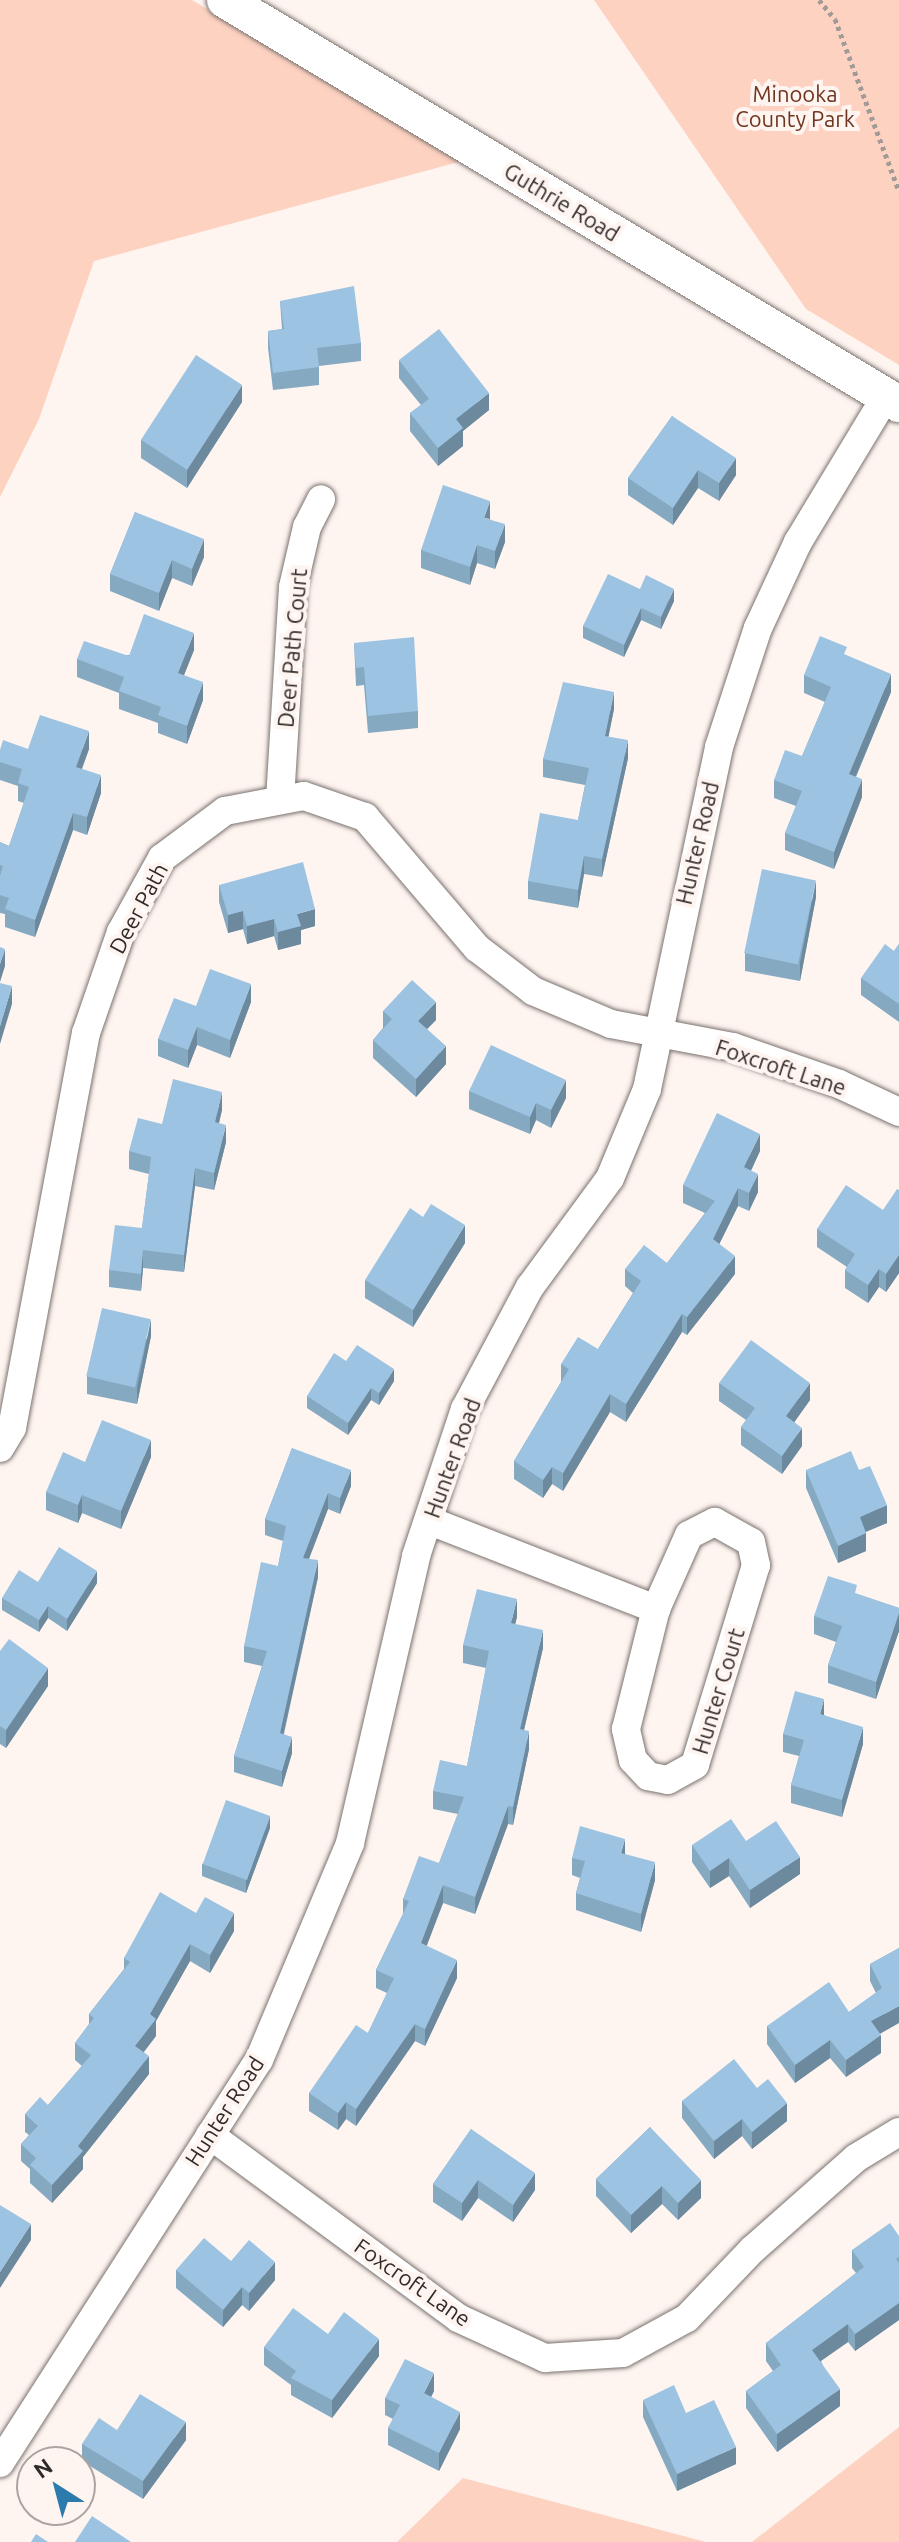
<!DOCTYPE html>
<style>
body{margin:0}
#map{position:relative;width:899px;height:2542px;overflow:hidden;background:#fef4f0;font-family:Ubuntu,sans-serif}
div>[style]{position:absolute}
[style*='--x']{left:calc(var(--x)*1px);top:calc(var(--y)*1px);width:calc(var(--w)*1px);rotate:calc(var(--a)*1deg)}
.green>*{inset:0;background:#fed2c1}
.path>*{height:5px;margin-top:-2.5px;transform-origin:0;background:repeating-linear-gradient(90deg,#a19a97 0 4px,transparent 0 8px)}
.roads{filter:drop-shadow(0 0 2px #7a726e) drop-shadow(0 0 2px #7a726e)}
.minor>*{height:28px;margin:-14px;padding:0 14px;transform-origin:14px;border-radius:14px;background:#fff}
.tertiary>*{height:36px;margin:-18px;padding:0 18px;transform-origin:18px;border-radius:18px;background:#fff}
.wall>*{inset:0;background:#86a9c2}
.shaded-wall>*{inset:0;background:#6d899e}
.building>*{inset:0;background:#9cc4e2;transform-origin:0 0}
span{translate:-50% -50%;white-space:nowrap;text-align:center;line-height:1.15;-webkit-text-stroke:8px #fef4f0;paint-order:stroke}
.park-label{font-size:22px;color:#70351f}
.street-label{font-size:22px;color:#2f2b2a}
.north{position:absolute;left:16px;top:2446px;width:80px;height:80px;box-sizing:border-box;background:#fef4f0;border:2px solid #aba4a1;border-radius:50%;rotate:324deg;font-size:22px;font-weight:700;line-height:32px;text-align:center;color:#2f2b2a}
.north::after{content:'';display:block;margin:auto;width:28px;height:36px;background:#2c7bad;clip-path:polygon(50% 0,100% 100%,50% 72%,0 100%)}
</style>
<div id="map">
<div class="green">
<i style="clip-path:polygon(0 0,192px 0,462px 161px,94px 261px,39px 419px,0 497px)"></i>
<i style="clip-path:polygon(594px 0,899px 0,899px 365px,806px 309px)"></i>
<i style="clip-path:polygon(899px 2427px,899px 2542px,752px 2542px)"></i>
<i style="clip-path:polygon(463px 2478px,706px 2542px,397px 2542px)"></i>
</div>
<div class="path">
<i style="--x:819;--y:0;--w:25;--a:50"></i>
<i style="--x:835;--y:19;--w:184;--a:69.6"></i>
</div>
<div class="roads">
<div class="minor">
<i style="--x:280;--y:800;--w:213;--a:-86.5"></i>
<i style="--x:293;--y:587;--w:62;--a:-76.9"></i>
<i style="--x:307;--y:527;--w:31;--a:-63"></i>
<i style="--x:0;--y:1448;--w:23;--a:-59"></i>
<i style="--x:12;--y:1428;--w:402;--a:-79.4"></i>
<i style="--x:86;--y:1033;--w:107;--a:-70.9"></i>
<i style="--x:121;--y:932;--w:85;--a:-61"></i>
<i style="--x:162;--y:858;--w:79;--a:-36.7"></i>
<i style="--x:225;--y:811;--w:80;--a:-10.8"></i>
<i style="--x:304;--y:796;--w:65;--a:19"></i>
<i style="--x:365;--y:817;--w:172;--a:49.5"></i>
<i style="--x:477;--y:948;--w:71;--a:37.5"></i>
<i style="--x:533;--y:991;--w:85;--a:22.9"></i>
<i style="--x:611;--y:1024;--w:124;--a:10.7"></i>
<i style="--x:733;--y:1047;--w:112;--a:19.2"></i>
<i style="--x:839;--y:1084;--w:66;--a:25"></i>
<i style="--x:430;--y:1521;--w:243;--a:21.3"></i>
<i style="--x:715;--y:1522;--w:41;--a:29.1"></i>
<i style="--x:751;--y:1542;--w:24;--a:78"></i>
<i style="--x:756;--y:1565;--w:209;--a:107"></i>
<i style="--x:695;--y:1765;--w:31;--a:151"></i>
<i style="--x:668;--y:1780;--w:20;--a:-169"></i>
<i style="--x:648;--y:1776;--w:22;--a:-133"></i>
<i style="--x:633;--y:1760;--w:32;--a:-103"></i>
<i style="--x:626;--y:1729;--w:124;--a:-76"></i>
<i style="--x:656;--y:1609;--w:81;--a:-66"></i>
<i style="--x:689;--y:1535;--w:29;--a:-27"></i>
<i style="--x:210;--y:2135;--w:308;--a:36.4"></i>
<i style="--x:458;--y:2318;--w:96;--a:24.7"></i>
<i style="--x:545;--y:2358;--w:78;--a:-3.7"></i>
<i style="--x:623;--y:2353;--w:73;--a:-28.7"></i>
<i style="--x:687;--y:2318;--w:94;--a:-46.3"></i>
<i style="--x:752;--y:2250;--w:139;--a:-41.5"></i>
<i style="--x:856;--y:2158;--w:50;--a:-31.2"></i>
<i style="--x:0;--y:2463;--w:479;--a:-57.3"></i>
<i style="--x:259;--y:2060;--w:235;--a:-67.2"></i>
<i style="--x:350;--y:1843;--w:294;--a:-77"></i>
<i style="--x:416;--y:1556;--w:155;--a:-71.6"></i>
<i style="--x:465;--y:1409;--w:138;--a:-62"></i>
<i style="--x:530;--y:1287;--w:135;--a:-53.7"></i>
<i style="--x:610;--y:1178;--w:96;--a:-67.4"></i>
<i style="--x:647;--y:1089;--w:349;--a:-78.1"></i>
<i style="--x:719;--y:747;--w:125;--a:-71.9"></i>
<i style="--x:758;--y:628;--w:95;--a:-65.1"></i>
<i style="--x:798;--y:542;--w:170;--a:-58.9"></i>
</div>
<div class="tertiary">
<i style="--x:225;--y:0;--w:786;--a:30.94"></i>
</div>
</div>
<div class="wall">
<i style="clip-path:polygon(280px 301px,361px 343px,361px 361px,319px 366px,319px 385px,273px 390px,268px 348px,268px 331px,282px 329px)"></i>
<i style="clip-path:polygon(399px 360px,489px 410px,463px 431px,463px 446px,438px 466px,410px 431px,410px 413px,421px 405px,399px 378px)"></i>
<i style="clip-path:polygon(242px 402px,187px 488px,141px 458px,141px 440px)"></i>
<i style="clip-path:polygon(672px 416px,736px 475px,719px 501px,698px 488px,673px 525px,628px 495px,628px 478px)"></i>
<i style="clip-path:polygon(135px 512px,204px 557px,192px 586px,172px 578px,159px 611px,110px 591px,110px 574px)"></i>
<i style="clip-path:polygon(490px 519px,505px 542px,495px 569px,477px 563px,470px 585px,421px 568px,421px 550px)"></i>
<i style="clip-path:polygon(640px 589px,674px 601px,661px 629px,641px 620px,624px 657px,583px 638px,583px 626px)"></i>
<i style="clip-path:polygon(354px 643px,418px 711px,418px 728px,368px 733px,364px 685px,356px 686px)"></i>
<i style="clip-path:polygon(194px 650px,184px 675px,203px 700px,187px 744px,158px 733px,158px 723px,119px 709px,119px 693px,77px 677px,77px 659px)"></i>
<i style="clip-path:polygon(847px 656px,891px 692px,856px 777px,862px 797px,834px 869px,785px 850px,785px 833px,796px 806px,774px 798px,774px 780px,802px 756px,825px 702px,804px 693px,804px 675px)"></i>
<i style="clip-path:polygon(614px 709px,608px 737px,628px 758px,602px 877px,584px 874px,578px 908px,528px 899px,528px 881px,578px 820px,585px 785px,543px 777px,543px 759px)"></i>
<i style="clip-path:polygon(28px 749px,89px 749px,82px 769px,101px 793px,87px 835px,73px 830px,35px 937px,5px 927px,5px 914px,0 913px,0 842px,9px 846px,24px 803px,18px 801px,18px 786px,0 780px,0 750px)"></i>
<i style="clip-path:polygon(219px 885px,315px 926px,301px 930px,301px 944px,278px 950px,274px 936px,247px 944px,243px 929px,228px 933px,219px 902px)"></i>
<i style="clip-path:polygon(816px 897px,800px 981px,745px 971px,745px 953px)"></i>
<i style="clip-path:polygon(899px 944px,899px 1022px,861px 995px,861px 978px,894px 951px)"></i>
<i style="clip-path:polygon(251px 1002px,230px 1058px,197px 1045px,188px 1068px,158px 1056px,158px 1039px,196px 1006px)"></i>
<i style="clip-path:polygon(383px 1011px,436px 1020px,427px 1029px,446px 1064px,416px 1097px,373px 1058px,373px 1040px,383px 1028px)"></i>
<i style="clip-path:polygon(469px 1091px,566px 1098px,551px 1128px,536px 1120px,530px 1134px,469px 1109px)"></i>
<i style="clip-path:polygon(222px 1110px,219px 1123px,226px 1142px,214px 1190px,195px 1186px,184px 1272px,143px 1268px,141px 1291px,109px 1287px,109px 1270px,142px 1228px,149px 1174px,129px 1169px,129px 1151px,162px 1124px)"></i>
<i style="clip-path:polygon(760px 1151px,751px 1171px,758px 1192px,749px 1211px,738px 1206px,719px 1244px,735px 1274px,687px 1335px,682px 1332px,626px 1422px,610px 1412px,563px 1491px,552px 1484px,543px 1498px,514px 1479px,514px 1461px,561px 1382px,561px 1364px,598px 1349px,633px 1293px,625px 1286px,625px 1269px,667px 1263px,705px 1213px,683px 1203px,683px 1185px)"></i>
<i style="clip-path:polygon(899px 1190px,899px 1273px,886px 1292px,879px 1287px,868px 1303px,845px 1288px,845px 1270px,847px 1267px,817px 1247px,817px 1229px,883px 1210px)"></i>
<i style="clip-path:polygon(465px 1243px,413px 1327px,365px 1298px,365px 1280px)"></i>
<i style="clip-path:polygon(151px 1336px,137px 1404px,87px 1394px,87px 1376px)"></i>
<i style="clip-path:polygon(346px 1361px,394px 1381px,379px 1405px,371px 1400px,348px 1435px,307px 1408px,307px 1396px)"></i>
<i style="clip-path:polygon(719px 1383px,810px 1400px,794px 1422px,802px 1446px,782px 1474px,741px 1445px,741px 1427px,746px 1420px,719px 1401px)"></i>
<i style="clip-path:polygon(292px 1448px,351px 1486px,340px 1514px,328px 1509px,309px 1559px,318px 1577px,284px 1734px,292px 1753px,282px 1787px,234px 1772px,234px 1756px,262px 1666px,244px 1662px,244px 1646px,278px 1566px,283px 1541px,265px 1535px,265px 1519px)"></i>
<i style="clip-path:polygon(151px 1457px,121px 1529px,82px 1513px,78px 1523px,46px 1510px,46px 1492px,85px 1462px)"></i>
<i style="clip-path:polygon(806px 1470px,859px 1470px,887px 1523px,866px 1532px,866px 1551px,838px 1563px,806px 1488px)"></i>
<i style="clip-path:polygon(97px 1583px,67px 1631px,48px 1618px,39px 1632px,2px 1610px,2px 1598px)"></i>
<i style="clip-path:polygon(857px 1594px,899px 1608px,899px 1631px,876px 1699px,828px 1683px,828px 1665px,836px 1642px,814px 1634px,814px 1616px)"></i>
<i style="clip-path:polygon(517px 1617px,515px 1624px,543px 1648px,524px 1730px,529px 1749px,513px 1825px,508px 1824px,475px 1914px,443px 1903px,426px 1946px,457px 1978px,425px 2046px,415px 2041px,356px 2126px,346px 2119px,338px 2130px,309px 2111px,309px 2093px,368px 2033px,387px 1993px,376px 1988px,376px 1970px,403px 1914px,403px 1899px,439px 1863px,458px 1814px,433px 1809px,433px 1791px,467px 1766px,486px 1668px,463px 1663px,463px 1645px)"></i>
<i style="clip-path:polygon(0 1651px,48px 1686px,6px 1748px,0 1744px)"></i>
<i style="clip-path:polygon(824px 1715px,863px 1744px,842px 1817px,791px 1803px,791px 1785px,799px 1756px,783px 1752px,783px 1734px)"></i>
<i style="clip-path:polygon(270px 1828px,246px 1893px,202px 1876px,202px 1864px)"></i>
<i style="clip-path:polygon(746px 1841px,800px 1874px,750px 1908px,729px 1876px,710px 1888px,692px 1862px,692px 1845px)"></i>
<i style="clip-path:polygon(625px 1854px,655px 1880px,641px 1932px,576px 1910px,576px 1893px,580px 1878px,572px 1875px,572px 1858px)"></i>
<i style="clip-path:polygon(196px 1913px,234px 1931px,210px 1973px,190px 1961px,156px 2021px,156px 2036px,144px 2052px,149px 2074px,83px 2157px,83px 2169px,52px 2203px,30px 2183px,30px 2169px,21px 2161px,21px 2144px,29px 2135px,25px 2132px,25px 2114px,48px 2105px,82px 2066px,75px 2060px,75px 2043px,89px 2024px,89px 2014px,124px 1969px,124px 1958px)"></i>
<i style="clip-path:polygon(899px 1948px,880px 2034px,881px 2053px,846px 2077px,830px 2058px,795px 2083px,767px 2044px,767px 2026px,849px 2012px,876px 1993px,870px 1981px,870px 1964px)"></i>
<i style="clip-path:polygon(757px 2088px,787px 2121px,752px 2149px,742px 2136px,714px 2159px,682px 2118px,682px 2101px)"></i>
<i style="clip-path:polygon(650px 2127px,701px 2198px,678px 2220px,662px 2204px,631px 2233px,596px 2196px,596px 2179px)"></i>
<i style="clip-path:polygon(471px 2129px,535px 2190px,513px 2222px,478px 2198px,462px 2221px,433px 2202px,433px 2184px)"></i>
<i style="clip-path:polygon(899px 2236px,899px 2320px,855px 2351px,848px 2342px,821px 2361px,840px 2406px,777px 2452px,746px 2408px,746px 2391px,773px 2371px,766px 2361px,766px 2343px,856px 2273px,852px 2268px,852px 2250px)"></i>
<i style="clip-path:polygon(231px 2261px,275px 2280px,249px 2311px,242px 2305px,223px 2327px,176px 2288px,176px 2270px)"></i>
<i style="clip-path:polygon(328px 2334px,379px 2356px,332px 2418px,291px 2395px,291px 2385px,264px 2365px,264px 2347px)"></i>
<i style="clip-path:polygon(434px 2391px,431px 2397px,460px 2429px,439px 2471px,388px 2445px,388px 2428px,393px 2419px,385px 2415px,385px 2398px)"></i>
<i style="clip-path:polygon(643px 2400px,736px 2464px,677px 2491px,643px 2417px)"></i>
<i style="clip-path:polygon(117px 2430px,186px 2440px,143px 2499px,82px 2461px,82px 2444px)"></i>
</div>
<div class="shaded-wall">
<i style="clip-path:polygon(242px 385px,242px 402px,187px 488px,187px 470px)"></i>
<i style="clip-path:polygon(489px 393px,489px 410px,463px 431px,463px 446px,438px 466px,438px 448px,456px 419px)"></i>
<i style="clip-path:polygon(736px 458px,736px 475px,719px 501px,719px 483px)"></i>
<i style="clip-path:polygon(698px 470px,698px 488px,673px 525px,673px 508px)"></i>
<i style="clip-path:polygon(490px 501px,490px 519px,484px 518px)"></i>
<i style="clip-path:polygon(505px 524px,505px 542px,495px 569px,495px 551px)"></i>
<i style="clip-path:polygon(204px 539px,204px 557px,192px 586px,192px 569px)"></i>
<i style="clip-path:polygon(477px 545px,477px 563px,470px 585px,470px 567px)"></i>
<i style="clip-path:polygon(172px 560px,172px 578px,159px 611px,159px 593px)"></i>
<i style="clip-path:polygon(674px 589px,674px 601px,661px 629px,661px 617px)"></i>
<i style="clip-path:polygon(641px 608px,641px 620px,624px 657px,624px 645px)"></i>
<i style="clip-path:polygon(194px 633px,194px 650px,178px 690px,178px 673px)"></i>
<i style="clip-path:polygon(891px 674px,891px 692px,849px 792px,849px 774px)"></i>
<i style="clip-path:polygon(203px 682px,203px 700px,187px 744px,187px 726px)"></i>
<i style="clip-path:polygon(614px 692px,614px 709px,605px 754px,605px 736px)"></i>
<i style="clip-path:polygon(89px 731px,89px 749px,76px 784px,76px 767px)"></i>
<i style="clip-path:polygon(628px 740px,628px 758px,602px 877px,602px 859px)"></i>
<i style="clip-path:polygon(101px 775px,101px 793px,87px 835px,87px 817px)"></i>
<i style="clip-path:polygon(862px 779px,862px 797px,834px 869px,834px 852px)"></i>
<i style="clip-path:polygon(73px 813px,73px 830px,35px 937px,35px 920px)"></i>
<i style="clip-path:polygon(584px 856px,584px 874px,578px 908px,578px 890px)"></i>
<i style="clip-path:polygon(816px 880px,816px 897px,800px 981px,800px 963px)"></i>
<i style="clip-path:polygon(315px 909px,315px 926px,301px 930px,301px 944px,278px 950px,278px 932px,297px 914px)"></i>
<i style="clip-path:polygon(243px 911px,243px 929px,228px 933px,228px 915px)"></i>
<i style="clip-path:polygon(274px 919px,274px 936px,247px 944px,247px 926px)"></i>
<i style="clip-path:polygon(5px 949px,5px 966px,0 982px,0 964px)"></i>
<i style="clip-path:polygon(251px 984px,251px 1002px,230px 1058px,230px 1040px)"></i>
<i style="clip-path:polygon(12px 986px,12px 1004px,0 1044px,0 1026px)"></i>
<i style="clip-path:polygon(436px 1002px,436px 1020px,418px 1038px,418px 1021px)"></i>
<i style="clip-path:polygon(197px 1027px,197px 1045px,188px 1068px,188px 1050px)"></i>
<i style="clip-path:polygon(446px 1046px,446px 1064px,416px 1097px,416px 1079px)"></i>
<i style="clip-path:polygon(566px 1080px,566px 1098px,551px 1128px,551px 1110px)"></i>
<i style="clip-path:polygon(222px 1092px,222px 1110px,215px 1139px,215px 1122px)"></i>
<i style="clip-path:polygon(536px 1103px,536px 1120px,530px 1134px,530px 1117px)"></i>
<i style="clip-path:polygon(226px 1125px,226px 1142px,214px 1190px,214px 1173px)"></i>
<i style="clip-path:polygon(760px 1134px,760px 1151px,744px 1185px,744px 1167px)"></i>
<i style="clip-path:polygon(195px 1168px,195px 1186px,184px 1272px,184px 1255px)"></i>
<i style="clip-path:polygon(758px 1174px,758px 1192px,749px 1211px,749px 1193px)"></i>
<i style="clip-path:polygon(738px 1188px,738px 1206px,713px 1257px,713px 1239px)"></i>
<i style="clip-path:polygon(465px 1225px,465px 1243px,413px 1327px,413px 1310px)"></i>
<i style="clip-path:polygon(143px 1250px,143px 1268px,141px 1291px,141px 1274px)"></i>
<i style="clip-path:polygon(899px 1255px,899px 1273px,886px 1292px,886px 1274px)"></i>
<i style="clip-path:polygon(735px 1256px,735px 1274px,687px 1335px,687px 1317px)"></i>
<i style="clip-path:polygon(879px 1269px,879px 1287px,868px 1303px,868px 1285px)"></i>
<i style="clip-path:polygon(682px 1314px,682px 1332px,626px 1422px,626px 1404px)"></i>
<i style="clip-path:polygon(151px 1319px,151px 1336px,137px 1404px,137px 1387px)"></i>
<i style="clip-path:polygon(394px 1369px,394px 1381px,379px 1405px,379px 1393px)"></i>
<i style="clip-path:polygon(810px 1383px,810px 1400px,786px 1434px,786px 1416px)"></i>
<i style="clip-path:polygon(371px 1388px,371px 1400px,348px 1435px,348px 1423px)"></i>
<i style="clip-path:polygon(610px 1394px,610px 1412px,563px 1491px,563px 1473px)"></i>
<i style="clip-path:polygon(802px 1428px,802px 1446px,782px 1474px,782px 1456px)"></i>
<i style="clip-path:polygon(151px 1440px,151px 1457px,121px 1529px,121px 1511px)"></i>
<i style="clip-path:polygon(552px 1467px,552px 1484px,543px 1498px,543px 1480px)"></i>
<i style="clip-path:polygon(351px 1470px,351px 1486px,340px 1514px,340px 1498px)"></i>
<i style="clip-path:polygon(328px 1493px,328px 1509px,303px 1574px,303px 1558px)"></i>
<i style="clip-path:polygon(82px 1495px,82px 1513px,78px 1523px,78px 1505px)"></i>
<i style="clip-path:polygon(887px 1505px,887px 1523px,860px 1534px,860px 1517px)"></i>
<i style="clip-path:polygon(866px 1533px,866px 1551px,838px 1563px,838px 1546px)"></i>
<i style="clip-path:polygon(318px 1560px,318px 1577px,280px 1749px,280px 1733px)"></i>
<i style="clip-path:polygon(97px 1571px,97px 1583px,67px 1631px,67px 1619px)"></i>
<i style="clip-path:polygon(517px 1599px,517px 1617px,511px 1641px,511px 1623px)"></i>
<i style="clip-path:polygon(48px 1606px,48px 1618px,39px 1632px,39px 1620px)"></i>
<i style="clip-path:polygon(899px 1613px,899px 1631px,876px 1699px,876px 1682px)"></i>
<i style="clip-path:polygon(543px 1630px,543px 1648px,520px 1747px,520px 1729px)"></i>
<i style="clip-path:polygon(48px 1668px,48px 1686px,6px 1748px,6px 1730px)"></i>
<i style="clip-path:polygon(824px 1699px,824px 1716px,820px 1714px)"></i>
<i style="clip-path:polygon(863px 1727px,863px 1744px,842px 1817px,842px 1800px)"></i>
<i style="clip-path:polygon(529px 1731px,529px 1749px,513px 1825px,513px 1807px)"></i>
<i style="clip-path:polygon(292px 1737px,292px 1753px,282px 1787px,282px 1771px)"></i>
<i style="clip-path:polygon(508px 1806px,508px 1824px,475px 1914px,475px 1897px)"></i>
<i style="clip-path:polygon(270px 1816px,270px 1828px,246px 1893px,246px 1881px)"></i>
<i style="clip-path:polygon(625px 1839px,625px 1856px,621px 1853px)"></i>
<i style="clip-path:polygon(800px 1857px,800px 1874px,750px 1908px,750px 1890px)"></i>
<i style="clip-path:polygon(729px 1858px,729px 1876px,710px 1888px,710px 1871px)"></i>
<i style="clip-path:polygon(655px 1862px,655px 1880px,641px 1932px,641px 1914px)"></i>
<i style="clip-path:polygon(443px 1885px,443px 1903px,421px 1961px,421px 1943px)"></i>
<i style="clip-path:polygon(234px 1913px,234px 1931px,210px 1973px,210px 1955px)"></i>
<i style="clip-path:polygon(190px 1944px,190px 1961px,156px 2021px,156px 2036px,135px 2063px,135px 2046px,150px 2014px)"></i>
<i style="clip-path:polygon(457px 1960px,457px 1978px,425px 2046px,425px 2029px)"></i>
<i style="clip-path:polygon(899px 2006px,899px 2023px,871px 2039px,871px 2021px)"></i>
<i style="clip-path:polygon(415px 2024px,415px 2041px,356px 2126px,356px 2109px)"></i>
<i style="clip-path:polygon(881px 2035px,881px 2053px,846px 2077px,846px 2060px)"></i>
<i style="clip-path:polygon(830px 2040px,830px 2058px,795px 2083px,795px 2065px)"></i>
<i style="clip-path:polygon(149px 2056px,149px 2074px,83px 2157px,83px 2169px,52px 2203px,52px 2185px,78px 2146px)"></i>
<i style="clip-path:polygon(346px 2102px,346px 2119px,338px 2130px,338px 2113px)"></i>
<i style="clip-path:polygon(787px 2103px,787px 2121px,752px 2149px,752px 2132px)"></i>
<i style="clip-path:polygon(742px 2119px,742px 2136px,714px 2159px,714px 2141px)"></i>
<i style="clip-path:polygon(535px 2173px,535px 2190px,513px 2222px,513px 2205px)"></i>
<i style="clip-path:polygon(478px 2180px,478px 2198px,462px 2221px,462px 2203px)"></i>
<i style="clip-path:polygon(701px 2180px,701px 2198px,678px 2220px,678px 2203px)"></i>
<i style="clip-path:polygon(662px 2186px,662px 2204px,631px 2233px,631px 2215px)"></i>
<i style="clip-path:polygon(31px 2224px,31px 2240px,0 2288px,0 2272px)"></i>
<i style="clip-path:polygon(275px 2262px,275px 2280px,249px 2311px,249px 2293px)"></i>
<i style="clip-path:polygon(242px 2287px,242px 2305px,223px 2327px,223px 2310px)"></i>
<i style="clip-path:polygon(899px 2303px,899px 2320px,855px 2351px,855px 2334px)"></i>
<i style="clip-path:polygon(848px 2324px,848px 2342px,812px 2367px,812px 2350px)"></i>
<i style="clip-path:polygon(379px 2339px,379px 2356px,332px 2418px,332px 2400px)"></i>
<i style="clip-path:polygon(434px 2373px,434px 2391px,424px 2411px,424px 2393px)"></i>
<i style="clip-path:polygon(840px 2389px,840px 2406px,777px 2452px,777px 2434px)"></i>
<i style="clip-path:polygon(460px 2412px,460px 2429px,439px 2471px,439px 2453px)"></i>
<i style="clip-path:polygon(186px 2422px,186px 2440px,143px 2499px,143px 2481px)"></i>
<i style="clip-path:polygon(736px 2447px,736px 2464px,677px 2491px,677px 2474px)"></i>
</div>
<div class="building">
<i style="clip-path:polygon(354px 286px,361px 343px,317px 348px,319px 367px,273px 373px,268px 331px,284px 329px,280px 301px)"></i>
<i style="clip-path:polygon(439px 329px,489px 393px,456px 419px,463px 428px,438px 448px,410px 413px,429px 399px,399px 360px)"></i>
<i style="left:196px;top:355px;width:55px;height:101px;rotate:33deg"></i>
<i style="clip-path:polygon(672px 416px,736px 458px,719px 483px,698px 470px,673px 508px,628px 478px)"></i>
<i style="clip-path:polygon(443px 485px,490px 501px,484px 518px,505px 524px,495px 551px,477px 545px,470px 567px,421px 550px)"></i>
<i style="clip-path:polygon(135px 512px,204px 539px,192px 569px,172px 560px,159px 593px,110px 574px)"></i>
<i style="clip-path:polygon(608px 574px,640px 589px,646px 575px,674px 589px,661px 617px,641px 608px,624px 645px,583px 626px)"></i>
<i style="clip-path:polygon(144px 614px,194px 633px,178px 673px,203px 682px,187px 726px,158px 715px,161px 707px,119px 691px,124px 677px,77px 659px,84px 641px,129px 656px)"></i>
<i style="clip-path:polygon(820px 636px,847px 647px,844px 654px,891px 674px,849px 774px,862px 779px,834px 852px,785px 833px,802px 791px,774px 780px,785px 750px,802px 756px,831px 687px,804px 675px)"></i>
<i style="clip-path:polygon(414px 637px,418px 711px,368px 716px,364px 667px,356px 668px,354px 643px)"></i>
<i style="clip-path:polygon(563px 682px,614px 692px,605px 736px,628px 740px,602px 859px,584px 856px,578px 890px,528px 881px,540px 813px,578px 820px,589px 768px,543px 759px)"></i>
<i style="clip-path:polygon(40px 715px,89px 731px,76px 767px,101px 775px,87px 817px,73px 813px,35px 920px,5px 909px,9px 898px,0 895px,0 876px,3px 866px,0 865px,0 842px,9px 846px,29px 787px,18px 783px,22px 769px,0 762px,0 750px,3px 740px,28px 749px)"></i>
<i style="clip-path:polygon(303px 862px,315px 909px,297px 914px,301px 926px,278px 932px,274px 919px,247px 926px,243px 911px,228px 915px,219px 885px)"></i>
<i style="left:762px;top:869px;width:55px;height:86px;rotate:12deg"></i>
<i style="clip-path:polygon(885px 944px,894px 951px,899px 944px,899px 1004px,861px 978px)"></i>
<i style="clip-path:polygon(0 947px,5px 949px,0 964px)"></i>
<i style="clip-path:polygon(210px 969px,251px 984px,230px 1040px,197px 1027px,188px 1050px,158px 1039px,174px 998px,196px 1006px)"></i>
<i style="clip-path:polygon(412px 980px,436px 1002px,418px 1021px,446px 1046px,416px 1079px,373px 1040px,392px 1019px,383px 1011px)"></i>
<i style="clip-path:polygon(0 983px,12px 986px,0 1026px)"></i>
<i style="clip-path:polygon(491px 1045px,566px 1080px,551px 1110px,536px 1103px,530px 1117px,469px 1091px)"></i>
<i style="clip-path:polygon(173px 1079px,222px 1092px,215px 1122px,226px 1125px,214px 1173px,195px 1168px,184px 1255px,143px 1250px,141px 1274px,109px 1270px,115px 1225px,142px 1228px,151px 1157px,129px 1151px,138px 1118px,162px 1124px)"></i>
<i style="clip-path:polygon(717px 1113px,760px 1134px,744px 1167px,758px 1174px,749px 1193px,738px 1188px,713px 1239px,735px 1256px,687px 1317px,682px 1314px,626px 1404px,610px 1394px,563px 1473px,552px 1467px,543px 1480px,514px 1461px,569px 1369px,561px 1364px,578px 1337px,598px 1349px,641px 1281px,625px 1269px,644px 1245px,667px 1263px,715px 1201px,683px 1185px)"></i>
<i style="clip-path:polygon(846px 1185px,883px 1210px,897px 1189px,899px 1190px,899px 1255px,886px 1274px,879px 1269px,868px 1285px,845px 1270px,855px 1254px,817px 1229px)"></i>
<i style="clip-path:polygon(431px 1204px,465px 1225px,413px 1310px,365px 1280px,410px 1208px,423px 1217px)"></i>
<i style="left:102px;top:1308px;width:50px;height:70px;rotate:13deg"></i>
<i style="clip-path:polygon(751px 1340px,810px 1383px,786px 1416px,802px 1428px,782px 1456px,741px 1427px,755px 1408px,719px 1383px)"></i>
<i style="clip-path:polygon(357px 1345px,394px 1369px,379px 1393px,371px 1388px,348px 1423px,307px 1396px,334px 1353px,346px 1361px)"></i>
<i style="clip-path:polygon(102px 1420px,151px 1440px,121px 1511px,82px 1495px,78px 1505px,46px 1492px,63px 1452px,85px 1462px)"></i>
<i style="clip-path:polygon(292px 1448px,351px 1470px,340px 1498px,328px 1493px,303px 1558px,318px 1560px,280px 1733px,292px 1737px,282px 1771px,234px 1756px,267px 1651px,244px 1646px,261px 1562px,278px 1566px,286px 1526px,265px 1519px)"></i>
<i style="clip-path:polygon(851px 1451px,859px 1470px,870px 1466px,887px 1505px,860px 1517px,866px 1533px,838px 1546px,806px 1470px)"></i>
<i style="clip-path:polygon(59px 1547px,97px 1571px,67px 1619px,48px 1606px,39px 1620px,2px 1598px,19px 1570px,38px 1582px)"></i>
<i style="clip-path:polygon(828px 1576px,857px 1585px,855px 1593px,899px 1608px,899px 1613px,876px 1682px,828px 1665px,842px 1626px,814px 1616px)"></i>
<i style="clip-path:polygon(477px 1589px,517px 1599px,511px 1623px,543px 1630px,520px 1729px,529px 1731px,513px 1807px,508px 1806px,475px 1897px,443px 1885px,421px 1943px,457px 1960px,425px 2029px,415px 2024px,356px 2109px,346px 2102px,338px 2113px,309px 2093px,356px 2025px,368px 2033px,394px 1978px,376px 1970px,409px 1901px,403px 1899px,419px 1856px,439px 1863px,464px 1797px,433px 1791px,440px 1760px,467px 1766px,489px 1651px,463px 1645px)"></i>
<i style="clip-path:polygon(9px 1639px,48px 1668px,6px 1730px,0 1726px,0 1651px)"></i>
<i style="clip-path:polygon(795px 1691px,824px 1699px,820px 1714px,863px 1727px,842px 1800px,791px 1785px,804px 1740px,783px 1734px)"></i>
<i style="left:226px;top:1800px;width:47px;height:68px;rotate:20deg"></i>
<i style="clip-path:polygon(731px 1819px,746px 1841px,776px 1821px,800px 1857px,750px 1890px,729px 1858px,710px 1871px,692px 1845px)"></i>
<i style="clip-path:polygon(580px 1826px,625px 1839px,621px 1853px,655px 1862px,641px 1914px,576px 1893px,585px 1861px,572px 1858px)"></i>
<i style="clip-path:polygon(160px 1892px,196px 1913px,205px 1897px,234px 1913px,210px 1955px,190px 1944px,150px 2014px,156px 2019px,135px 2046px,149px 2056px,78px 2146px,83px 2151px,52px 2185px,30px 2165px,36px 2158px,21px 2144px,38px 2126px,25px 2114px,40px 2097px,48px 2105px,91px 2055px,75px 2043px,94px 2018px,89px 2014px,130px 1962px,124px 1958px)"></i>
<i style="clip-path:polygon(899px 1948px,899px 2006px,871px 2021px,881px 2035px,846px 2060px,830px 2040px,795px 2065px,767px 2026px,829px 1982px,849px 2012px,882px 1988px,870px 1964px)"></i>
<i style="clip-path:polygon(734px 2059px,757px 2088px,768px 2079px,787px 2103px,752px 2132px,742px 2119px,714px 2141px,682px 2101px)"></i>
<i style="clip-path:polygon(650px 2127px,701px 2180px,678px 2203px,662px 2186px,631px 2215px,596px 2179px)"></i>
<i style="clip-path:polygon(471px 2129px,535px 2173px,513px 2205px,478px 2180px,462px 2203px,433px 2184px)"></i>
<i style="clip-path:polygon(0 2205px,31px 2224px,0 2272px)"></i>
<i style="clip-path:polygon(890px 2223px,899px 2236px,899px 2257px,896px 2259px,899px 2263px,899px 2303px,855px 2334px,848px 2324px,812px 2350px,840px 2389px,777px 2434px,746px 2391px,781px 2365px,766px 2343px,864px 2267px,852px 2250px)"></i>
<i style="clip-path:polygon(204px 2238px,231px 2261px,249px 2240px,275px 2262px,249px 2293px,242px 2287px,223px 2310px,176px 2270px)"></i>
<i style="clip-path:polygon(293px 2308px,328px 2334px,344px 2312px,379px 2339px,332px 2400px,291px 2378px,296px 2371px,264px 2347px)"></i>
<i style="clip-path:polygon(405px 2359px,434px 2373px,424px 2393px,460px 2412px,439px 2453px,388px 2428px,400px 2405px,385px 2398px)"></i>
<i style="clip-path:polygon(674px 2385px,686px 2413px,714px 2400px,736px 2447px,677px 2474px,643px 2400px)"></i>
<i style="clip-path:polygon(140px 2394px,186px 2422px,143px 2481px,82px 2444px,99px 2418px,117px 2430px)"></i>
<i style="clip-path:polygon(92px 2516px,131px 2542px,75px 2542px)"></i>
<i style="clip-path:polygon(36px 2534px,48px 2542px,31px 2542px)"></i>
</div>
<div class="park-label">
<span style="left:795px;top:106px">Minooka<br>County Park</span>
</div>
<div class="street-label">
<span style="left:562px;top:202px;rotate:31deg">Guthrie Road</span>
<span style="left:292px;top:648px;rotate:-85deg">Deer Path Court</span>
<span style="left:697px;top:843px;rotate:-77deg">Hunter Road</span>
<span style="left:138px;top:908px;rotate:-62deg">Deer Path</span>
<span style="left:781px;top:1067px;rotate:18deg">Foxcroft Lane</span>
<span style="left:452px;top:1458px;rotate:-70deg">Hunter Road</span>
<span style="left:718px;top:1691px;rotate:-73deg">Hunter Court</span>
<span style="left:224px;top:2111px;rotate:-57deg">Hunter Road</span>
<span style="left:413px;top:2282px;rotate:35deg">Foxcroft Lane</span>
</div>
<div class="north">N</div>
</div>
